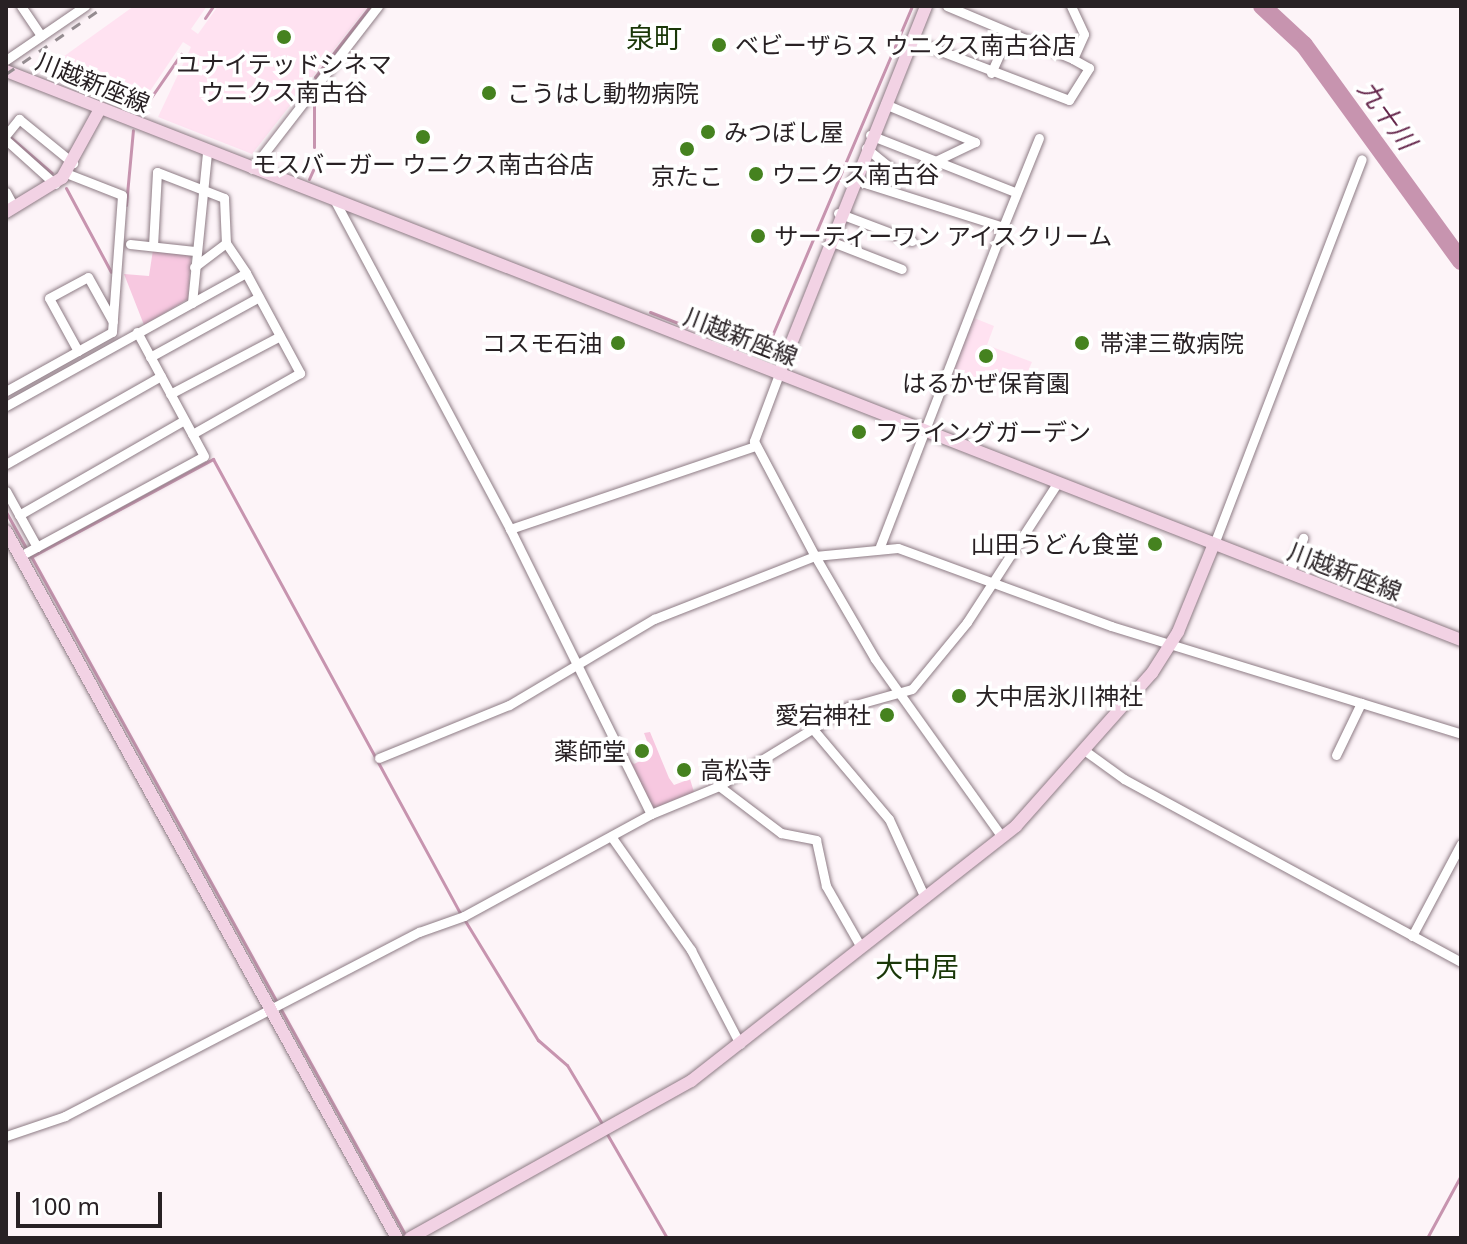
<!DOCTYPE html>
<meta charset="utf-8">
<style>
body{margin:0}
#map{position:relative;width:1467px;height:1244px;overflow:hidden;background:#fdf4f8;font-family:"Noto Sans","Noto Sans JP",sans-serif}
div>[style]{position:absolute}
[style*='--x']{left:calc(var(--x)*1px);top:calc(var(--y)*1px);width:calc(var(--w)*1px);rotate:calc(var(--a)*1deg)}
.built>*{inset:0;background:#ffe2f1}
.green>*{inset:0;background:#f7c8e0}
.stream>*{height:3px;margin:-1.5px;padding:0 1.5px;transform-origin:1.5px;border-radius:1.5px;background:#c794af}
.river>*{height:18px;margin:-9px;padding:0 9px;transform-origin:9px;border-radius:9px;background:#c794af}
.roads{filter:drop-shadow(0 0 2px #8e7c85) drop-shadow(0 0 2px #8e7c85)}
.street>*{height:9px;margin:-4.5px;padding:0 4.5px;transform-origin:4.5px;border-radius:4.5px;background:#fff}
.secondary>*{height:12px;margin:-6px;padding:0 6px;transform-origin:6px;border-radius:6px;background:#f2d2e4}
.rail>*{height:3px;margin-top:-1.5px;transform-origin:0;background:repeating-linear-gradient(90deg,#948c90 0 10px,transparent 0 20px)}
.dots>*{width:22px;height:22px;translate:-50% -50%;box-sizing:border-box;border:4px solid #fff;border-radius:50%}
span{translate:-50% -50%;white-space:nowrap;text-align:center;line-height:1.15;-webkit-text-stroke:7px #fff;paint-order:stroke}
.poi-label{font-size:24px;color:#282124}
.left{translate:0 -50%;text-align:left}
.right{translate:-100% -50%;text-align:right}
.street-label{font-size:24px;color:#282124}
.water-label{font-size:26px;color:#65274c;font-style:italic}
.quarter-label{font-size:28px;color:#1a3708}
.frame{position:absolute;inset:0;border:8px solid #282124;pointer-events:none}
.scale{position:absolute;left:16px;top:1192px;width:146px;height:36px;box-sizing:border-box;border:4px solid #282124;border-top:0;padding-left:10px;font-size:24px;line-height:28px;white-space:nowrap;color:#282124;-webkit-text-stroke:6px #fff;paint-order:stroke}
</style>
<div id="map">
<div class="built">
<i style="clip-path:polygon(134px 6px,207px 6px,191px 29px,198px 34px,218px 6px,368px 6px,252px 154px,158px 117px,191px 47px,183px 42px,138px 109px,42px 72px)"></i>
<i style="clip-path:polygon(974px 318px,994px 326px,987px 345px,1032px 362px,1018px 394px,952px 368px)"></i>
</div>
<div class="green">
<i style="clip-path:polygon(153px 250px,191px 256px,188px 299px,144px 325px,124px 274px,149px 276px)"></i>
<i style="clip-path:polygon(650px 732px,669px 778px,674px 785px,690px 779px,694px 792px,654px 808px,622px 753px,634px 764px,652px 755px,644px 733px)"></i>
</div>
<div class="stream">
<i style="--x:205;--y:18;--w:14;--a:-56"></i>
<i style="--x:315;--y:77;--w:90;--a:-52.2"></i>
<i style="--x:143;--y:109;--w:67;--a:-55.4"></i>
<i style="--x:10;--y:137;--w:55;--a:40.6"></i>
<i style="--x:314;--y:147;--w:52;--a:-90"></i>
<i style="--x:309;--y:179;--w:10;--a:-66"></i>
<i style="--x:66;--y:188;--w:95;--a:61.8"></i>
<i style="--x:126;--y:205;--w:75;--a:-84.7"></i>
<i style="--x:650;--y:312;--w:112;--a:21.5"></i>
<i style="--x:754;--y:353;--w:12;--a:-14"></i>
<i style="--x:766;--y:350;--w:374;--a:-67"></i>
<i style="--x:6;--y:512;--w:41;--a:60.9"></i>
<i style="--x:31;--y:557;--w:207;--a:-28.3"></i>
<i style="--x:213;--y:459;--w:517;--a:61.45"></i>
<i style="--x:32;--y:558;--w:777;--a:61.12"></i>
<i style="--x:464;--y:919;--w:142;--a:58.6"></i>
<i style="--x:538;--y:1040;--w:38;--a:41"></i>
<i style="--x:567;--y:1065;--w:72;--a:59.2"></i>
<i style="--x:607;--y:1134;--w:120;--a:60"></i>
<i style="--x:1427;--y:1238;--w:72;--a:-61.6"></i>
</div>
<div class="river">
<i style="--x:1262;--y:6;--w:57;--a:42.9"></i>
<i style="--x:1304;--y:45;--w:267;--a:54"></i>
</div>
<div class="roads">
<div class="street">
<i style="--x:21;--y:6;--w:36;--a:56"></i>
<i style="--x:947;--y:6;--w:137;--a:22.8"></i>
<i style="--x:1073;--y:59;--w:27;--a:-66"></i>
<i style="--x:1084;--y:34;--w:31;--a:-115"></i>
<i style="--x:912;--y:40;--w:168;--a:20.9"></i>
<i style="--x:1069;--y:100;--w:38;--a:-58"></i>
<i style="--x:1089;--y:68;--w:18;--a:-151"></i>
<i style="--x:6;--y:60;--w:96;--a:-34.4"></i>
<i style="--x:991;--y:73;--w:44;--a:-65.8"></i>
<i style="--x:885;--y:104;--w:98;--a:22.9"></i>
<i style="--x:6;--y:135;--w:21;--a:-51"></i>
<i style="--x:19;--y:119;--w:70;--a:39.2"></i>
<i style="--x:870;--y:135;--w:156;--a:21.5"></i>
<i style="--x:6;--y:140;--w:66;--a:41.9"></i>
<i style="--x:866;--y:148;--w:46;--a:38.9"></i>
<i style="--x:902;--y:177;--w:81;--a:-25.6"></i>
<i style="--x:252;--y:169;--w:206;--a:-52.3"></i>
<i style="--x:852;--y:179;--w:158;--a:17.6"></i>
<i style="--x:1003;--y:227;--w:96;--a:-68"></i>
<i style="--x:6;--y:192;--w:17;--a:62"></i>
<i style="--x:335;--y:201;--w:372;--a:61.9"></i>
<i style="--x:510;--y:529;--w:259;--a:-18.7"></i>
<i style="--x:838;--y:213;--w:79;--a:20.7"></i>
<i style="--x:830;--y:241;--w:77;--a:21.3"></i>
<i style="--x:226;--y:243;--w:36;--a:56"></i>
<i style="--x:130;--y:244;--w:65;--a:6.1"></i>
<i style="--x:153;--y:246;--w:74;--a:-86.9"></i>
<i style="--x:157;--y:172;--w:72;--a:21.2"></i>
<i style="--x:224;--y:198;--w:45;--a:87.5"></i>
<i style="--x:226;--y:243;--w:40;--a:143"></i>
<i style="--x:192;--y:303;--w:152;--a:-84.3"></i>
<i style="--x:78;--y:351;--w:60;--a:-118.7"></i>
<i style="--x:49;--y:298;--w:44;--a:-28.3"></i>
<i style="--x:88;--y:277;--w:51;--a:60.9"></i>
<i style="--x:150;--y:357;--w:124;--a:-28.8"></i>
<i style="--x:779;--y:374;--w:72;--a:110.5"></i>
<i style="--x:754;--y:441;--w:130;--a:62.1"></i>
<i style="--x:815;--y:556;--w:83;--a:-5.5"></i>
<i style="--x:898;--y:548;--w:227;--a:20.1"></i>
<i style="--x:1111;--y:626;--w:366;--a:17.1"></i>
<i style="--x:6;--y:391;--w:121;--a:-29.1"></i>
<i style="--x:112;--y:332;--w:137;--a:-85.8"></i>
<i style="--x:122;--y:195;--w:60;--a:-158.6"></i>
<i style="--x:170;--y:394;--w:124;--a:-27.8"></i>
<i style="--x:6;--y:406;--w:274;--a:-29"></i>
<i style="--x:246;--y:273;--w:114;--a:61.6"></i>
<i style="--x:300;--y:373;--w:124;--a:150.5"></i>
<i style="--x:6;--y:464;--w:178;--a:-29.6"></i>
<i style="--x:6;--y:491;--w:64;--a:61"></i>
<i style="--x:19;--y:515;--w:190;--a:-29.9"></i>
<i style="--x:510;--y:529;--w:318;--a:63.7"></i>
<i style="--x:1214;--y:544;--w:412;--a:-69"></i>
<i style="--x:879;--y:549;--w:345;--a:-68.9"></i>
<i style="--x:20;--y:556;--w:209;--a:-28.5"></i>
<i style="--x:204;--y:456;--w:141;--a:-118.4"></i>
<i style="--x:1289;--y:573;--w:38;--a:-68"></i>
<i style="--x:812;--y:728;--w:119;--a:49.8"></i>
<i style="--x:889;--y:819;--w:87;--a:65.5"></i>
<i style="--x:1084;--y:750;--w:49;--a:35.9"></i>
<i style="--x:1124;--y:779;--w:383;--a:28.5"></i>
<i style="--x:1336;--y:755;--w:58;--a:-64.3"></i>
<i style="--x:379;--y:758;--w:140;--a:-22.2"></i>
<i style="--x:509;--y:705;--w:169;--a:-30.7"></i>
<i style="--x:654;--y:619;--w:173;--a:-21.4"></i>
<i style="--x:815;--y:556;--w:119;--a:59.8"></i>
<i style="--x:875;--y:659;--w:219;--a:54.5"></i>
<i style="--x:719;--y:786;--w:78;--a:37.2"></i>
<i style="--x:781;--y:833;--w:36;--a:11"></i>
<i style="--x:816;--y:840;--w:47;--a:77.7"></i>
<i style="--x:826;--y:886;--w:70;--a:60.2"></i>
<i style="--x:613;--y:839;--w:136;--a:54.9"></i>
<i style="--x:691;--y:950;--w:106;--a:62.5"></i>
<i style="--x:1412;--y:936;--w:104;--a:-62"></i>
<i style="--x:6;--y:1136;--w:62;--a:-18.7"></i>
<i style="--x:65;--y:1116;--w:399;--a:-27.5"></i>
<i style="--x:419;--y:932;--w:48;--a:-19.6"></i>
<i style="--x:464;--y:916;--w:213;--a:-28.6"></i>
<i style="--x:651;--y:814;--w:74;--a:-22.4"></i>
<i style="--x:719;--y:786;--w:151;--a:-31.5"></i>
<i style="--x:848;--y:707;--w:66;--a:-15.7"></i>
<i style="--x:912;--y:689;--w:87;--a:-50.6"></i>
<i style="--x:967;--y:622;--w:167;--a:-57"></i>
</div>
<div class="secondary">
<i style="--x:6;--y:71;--w:1562;--a:21.36"></i>
<i style="--x:6;--y:212;--w:66;--a:-31.3"></i>
<i style="--x:62;--y:178;--w:79;--a:-61.2"></i>
<i style="--x:779;--y:374;--w:396;--a:-68.2"></i>
<i style="--x:6;--y:531;--w:808;--a:61.06"></i>
<i style="--x:410;--y:1238;--w:322;--a:-29.2"></i>
<i style="--x:691;--y:1081;--w:413;--a:-38.1"></i>
<i style="--x:1016;--y:826;--w:205;--a:-48.4"></i>
<i style="--x:1152;--y:673;--w:49;--a:-57.6"></i>
<i style="--x:1178;--y:632;--w:95;--a:-67.8"></i>
</div>
</div>
<div class="rail">
<i style="--x:6;--y:74;--w:120;--a:-34.5"></i>
</div>
<div class="dots">
<i style="left:284px;top:37px;background:#45821f"></i>
<i style="left:719px;top:45px;background:#45821f"></i>
<i style="left:489px;top:93px;background:#45821f"></i>
<i style="left:708px;top:132px;background:#45821f"></i>
<i style="left:423px;top:137px;background:#45821f"></i>
<i style="left:687px;top:149px;background:#45821f"></i>
<i style="left:756px;top:174px;background:#45821f"></i>
<i style="left:758px;top:236px;background:#45821f"></i>
<i style="left:618px;top:343px;background:#45821f"></i>
<i style="left:1082px;top:343px;background:#45821f"></i>
<i style="left:986px;top:356px;background:#45821f"></i>
<i style="left:859px;top:432px;background:#45821f"></i>
<i style="left:1155px;top:544px;background:#45821f"></i>
<i style="left:959px;top:696px;background:#45821f"></i>
<i style="left:887px;top:715px;background:#45821f"></i>
<i style="left:642px;top:751px;background:#45821f"></i>
<i style="left:684px;top:770px;background:#45821f"></i>
</div>
<div class="poi-label">
<span class="left" style="left:735px;top:45px">ベビーザらス ウニクス南古谷店</span>
<span style="left:284px;top:78px">ユナイテッドシネマ<br>ウニクス南古谷</span>
<span class="left" style="left:507px;top:93px">こうはし動物病院</span>
<span class="left" style="left:724px;top:132px">みつぼし屋</span>
<span style="left:423px;top:164px">モスバーガー ウニクス南古谷店</span>
<span class="left" style="left:772px;top:174px">ウニクス南古谷</span>
<span style="left:687px;top:176px">京たこ</span>
<span class="left" style="left:774px;top:236px">サーティーワン アイスクリーム</span>
<span class="right" style="left:602px;top:343px">コスモ石油</span>
<span class="left" style="left:1100px;top:343px">帯津三敬病院</span>
<span style="left:986px;top:383px">はるかぜ保育園</span>
<span class="left" style="left:875px;top:432px">フライングガーデン</span>
<span class="right" style="left:1139px;top:544px">山田うどん食堂</span>
<span class="left" style="left:975px;top:696px">大中居氷川神社</span>
<span class="right" style="left:871px;top:715px">愛宕神社</span>
<span class="right" style="left:626px;top:751px">薬師堂</span>
<span class="left" style="left:700px;top:770px">高松寺</span>
</div>
<div class="street-label">
<span style="left:93px;top:82px;rotate:22deg">川越新座線</span>
<span style="left:741px;top:336px;rotate:21deg">川越新座線</span>
<span style="left:1345px;top:571px;rotate:21deg">川越新座線</span>
</div>
<div class="water-label">
<span style="left:1387px;top:115px;rotate:54deg">九十川</span>
</div>
<div class="quarter-label">
<span style="left:654px;top:37px">泉町</span>
<span style="left:917px;top:966px">大中居</span>
</div>
<div class="frame"></div>
<div class="scale">100 m</div>
</div>
